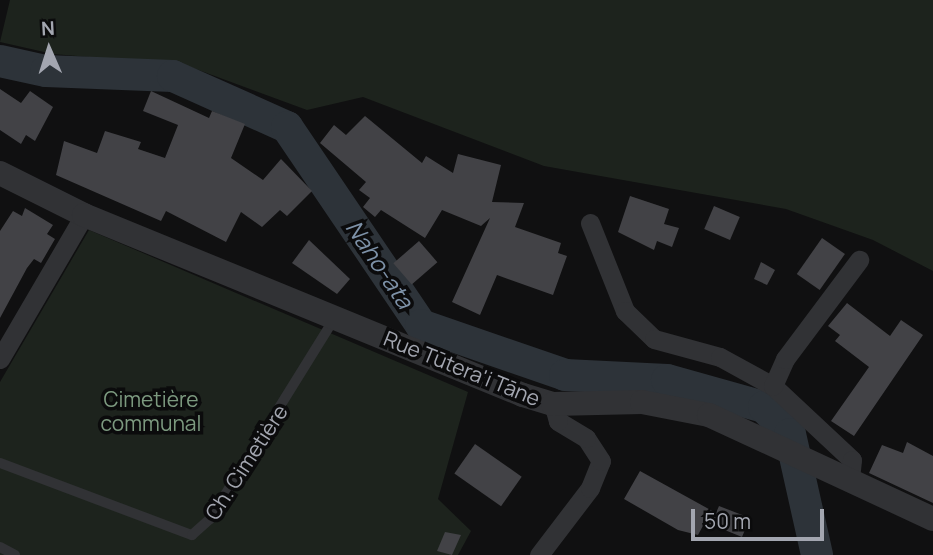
<!DOCTYPE html>
<meta charset="utf-8">
<style>
body{margin:0}
#map{position:relative;width:933px;height:555px;overflow:hidden;background:#101011;font-family:Manrope,sans-serif}
div>[style]{position:absolute}
[style*='--x']{left:calc(var(--x)*1px);top:calc(var(--y)*1px);width:calc(var(--w)*1px);rotate:calc(var(--a)*1deg)}
.green>*{inset:0;background:#1d231d}
.river>*{height:32px;margin:-16px;padding:0 16px;transform-origin:16px;border-radius:16px;background:#2d3339}
.building>*{inset:0;background:#424246;transform-origin:0 0}
.service>*{height:10px;margin:-5px;padding:0 5px;transform-origin:5px;border-radius:5px;background:#313235}
.minor>*{height:19px;margin:-9.5px;padding:0 9.5px;transform-origin:9.5px;border-radius:9.5px;background:#313235}
.tertiary>*{height:24px;margin:-12px;padding:0 12px;transform-origin:12px;border-radius:12px;background:#313235}
span{translate:-50% -50%;white-space:nowrap;text-align:center;line-height:1.15;-webkit-text-stroke:7px #0b0b0c;paint-order:stroke}
.street-label{font-size:21px;color:#a3a6b0}
.park-label{font-size:21px;color:#7c997f}
.water-label{font-size:23px;color:#7d91a7;font-style:italic}
.north{position:absolute;left:14px;top:14px;width:70px;height:70px;-webkit-text-stroke:5px #0b0b0c;paint-order:stroke;rotate:357deg;font-size:19px;font-weight:700;line-height:28px;text-align:center;color:#a3a6b0}
.north::after{content:'';display:block;margin:auto;width:24px;height:32px;background:#a3a6b0;clip-path:polygon(50% 0,100% 100%,50% 72%,0 100%)}
.scale{position:absolute;left:691px;top:509px;width:133px;height:32px;box-sizing:border-box;border:4px solid #a3a6b0;border-top:0;padding-left:9px;font-size:21px;line-height:24px;white-space:nowrap;color:#a3a6b0;-webkit-text-stroke:5px #0b0b0c;paint-order:stroke}
</style>
<div id="map">
<div class="green">
<i style="clip-path:polygon(10px 0,933px 0,933px 271px,873px 240px,786px 209px,544px 166px,363px 97px,307px 110px,185px 65px,53px 54px,0 42px)"></i>
<i style="clip-path:polygon(89px 230px,468px 392px,438px 499px,471px 531px,458px 555px,0 555px,0 382px)"></i>
</div>
<div class="river">
<i style="--x:0;--y:61;--w:47;--a:12.3"></i>
<i style="--x:46;--y:71;--w:127;--a:2.3"></i>
<i style="--x:173;--y:76;--w:125;--a:24.1"></i>
<i style="--x:287;--y:127;--w:239;--a:55.9"></i>
<i style="--x:421;--y:325;--w:152;--a:19.1"></i>
<i style="--x:565;--y:375;--w:102;--a:2.8"></i>
<i style="--x:667;--y:380;--w:101;--a:15.6"></i>
<i style="--x:764;--y:407;--w:37;--a:46"></i>
<i style="--x:790;--y:434;--w:124;--a:77.4"></i>
</div>
<div class="building">
<i style="clip-path:polygon(0 89px,21px 103px,30px 91px,53px 107px,35px 141px,26px 135px,21px 144px,0 130px)"></i>
<i style="clip-path:polygon(151px 91px,209px 118px,212px 111px,245px 124px,231px 158px,263px 180px,281px 159px,312px 191px,287px 216px,280px 210px,262px 227px,241px 212px,226px 242px,166px 211px,161px 221px,56px 175px,64px 141px,97px 153px,105px 131px,141px 142px,138px 149px,165px 158px,178px 125px,143px 111px)"></i>
<i style="clip-path:polygon(365px 116px,422px 163px,426px 156px,453px 173px,458px 154px,501px 165px,492px 202px,524px 203px,515px 227px,561px 243px,558px 253px,567px 256px,553px 295px,497px 275px,480px 315px,452px 302px,490px 218px,481px 226px,442px 210px,425px 238px,381px 210px,375px 217px,363px 207px,370px 198px,359px 190px,366px 182px,320px 143px,334px 125px,346px 135px)"></i>
<i style="clip-path:polygon(630px 196px,669px 209px,664px 224px,679px 228px,672px 247px,657px 241px,654px 250px,618px 232px)"></i>
<i style="left:714px;top:206px;width:28px;height:25px;rotate:23deg"></i>
<i style="clip-path:polygon(25px 208px,53px 225px,47px 234px,55px 239px,41px 263px,34px 259px,27px 268px,0 318px,0 231px,13px 211px,22px 216px)"></i>
<i style="left:822px;top:238px;width:28px;height:44px;rotate:35deg"></i>
<i style="clip-path:polygon(309px 240px,350px 279px,337px 294px,292px 263px)"></i>
<i style="left:419px;top:241px;width:28px;height:34px;rotate:49deg"></i>
<i style="clip-path:polygon(761px 262px,775px 270px,767px 285px,754px 279px)"></i>
<i style="clip-path:polygon(847px 303px,890px 336px,901px 320px,923px 335px,854px 436px,831px 421px,869px 367px,835px 341px,840px 335px,828px 326px)"></i>
<i style="clip-path:polygon(907px 442px,933px 456px,933px 503px,869px 473px,882px 445px,903px 453px)"></i>
<i style="left:475px;top:444px;width:57px;height:36px;rotate:35deg"></i>
<i style="clip-path:polygon(640px 471px,716px 513px,719px 506px,750px 518px,742px 537px,705px 522px,698px 535px,678px 530px,624px 499px)"></i>
<i style="clip-path:polygon(445px 532px,461px 535px,452px 555px,437px 551px)"></i>
</div>
<div class="service">
<i style="--x:0;--y:463;--w:205;--a:20.6"></i>
<i style="--x:192;--y:535;--w:24;--a:-42"></i>
<i style="--x:210;--y:519;--w:235;--a:-58.2"></i>
<i style="--x:0;--y:547;--w:17;--a:28"></i>
</div>
<div class="minor">
<i style="--x:590;--y:223;--w:95;--a:68.3"></i>
<i style="--x:625;--y:311;--w:40;--a:44"></i>
<i style="--x:654;--y:339;--w:68;--a:15.3"></i>
<i style="--x:720;--y:357;--w:60;--a:28.7"></i>
<i style="--x:773;--y:386;--w:108;--a:43.1"></i>
<i style="--x:852;--y:460;--w:20;--a:96"></i>
<i style="--x:0;--y:359;--w:167;--a:-59.7"></i>
<i style="--x:773;--y:386;--w:30;--a:-66"></i>
<i style="--x:785;--y:359;--w:124;--a:-53.2"></i>
<i style="--x:539;--y:555;--w:84;--a:-52.7"></i>
<i style="--x:590;--y:488;--w:29;--a:-68"></i>
<i style="--x:601;--y:461;--w:27;--a:-123"></i>
<i style="--x:586;--y:438;--w:33;--a:-149"></i>
<i style="--x:558;--y:421;--w:18;--a:-106"></i>
</div>
<div class="tertiary">
<i style="--x:0;--y:173;--w:94;--a:26.6"></i>
<i style="--x:84;--y:215;--w:474;--a:22.3"></i>
<i style="--x:523;--y:395;--w:31;--a:17"></i>
<i style="--x:553;--y:404;--w:89;--a:-1.3"></i>
<i style="--x:642;--y:402;--w:68;--a:11"></i>
<i style="--x:709;--y:415;--w:247;--a:24.9"></i>
</div>
<div class="street-label">
<span style="left:462px;top:368px;rotate:22deg">Rue Tūtera'i Tāne</span>
<span style="left:246px;top:462px;rotate:-57deg">Ch. Cimetière</span>
</div>
<div class="park-label">
<span style="left:151px;top:411px">Cimetière<br>communal</span>
</div>
<div class="water-label">
<span style="left:380px;top:264px;rotate:56deg">Naho-ata</span>
</div>
<div class="north">N</div>
<div class="scale">50 m</div>
</div>
